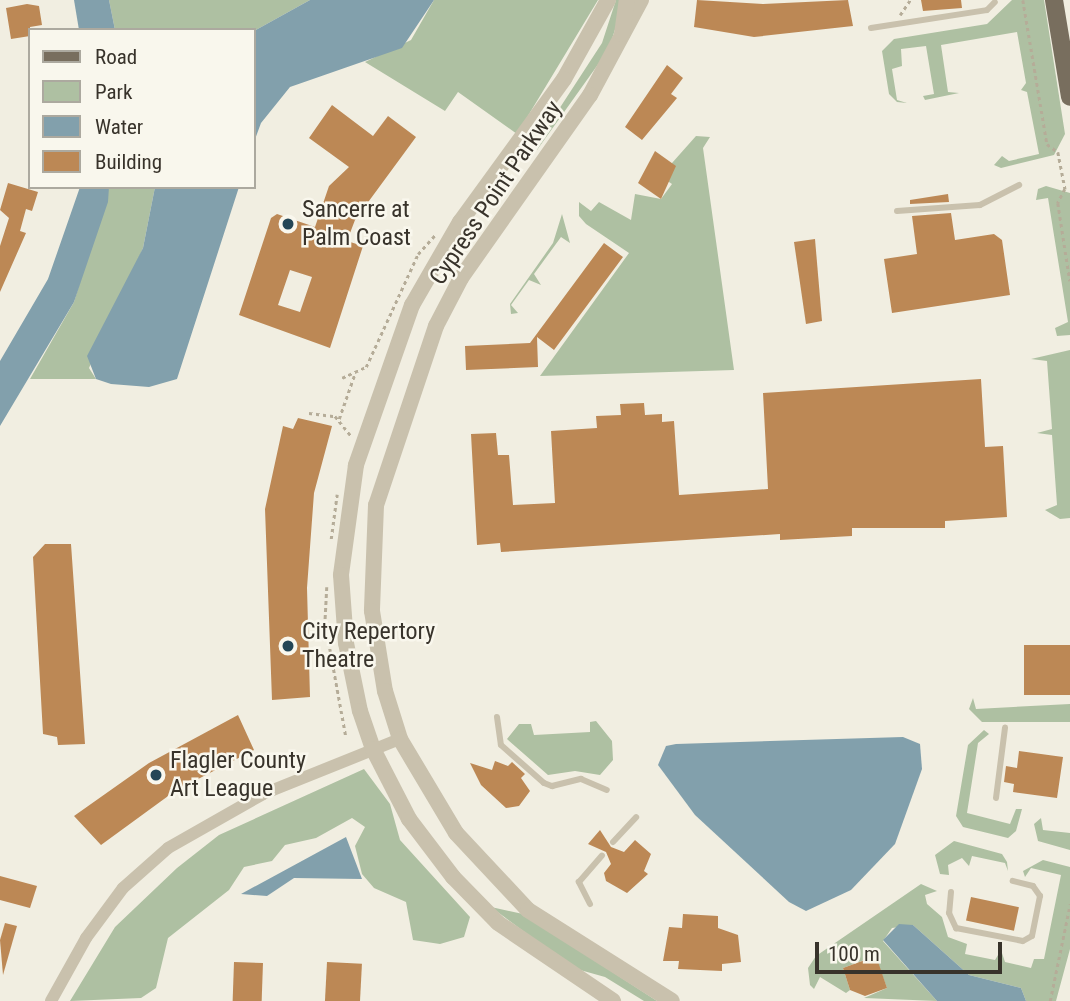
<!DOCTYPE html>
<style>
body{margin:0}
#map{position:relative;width:1070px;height:1001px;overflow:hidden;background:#f1eee1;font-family:"Roboto Condensed",sans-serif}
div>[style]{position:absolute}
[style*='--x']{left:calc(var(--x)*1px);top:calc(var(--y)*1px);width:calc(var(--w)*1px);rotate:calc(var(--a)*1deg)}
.green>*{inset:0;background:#aec0a2}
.water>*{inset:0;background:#82a0ac}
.building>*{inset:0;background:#bc8855;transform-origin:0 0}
.path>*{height:2.5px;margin-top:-1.25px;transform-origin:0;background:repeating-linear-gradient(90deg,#b5ac98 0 3.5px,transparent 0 7px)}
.service>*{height:6px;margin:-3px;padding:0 3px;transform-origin:3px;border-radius:3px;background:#c9c1ad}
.minor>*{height:12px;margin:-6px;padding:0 6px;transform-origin:6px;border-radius:6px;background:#c9c1ad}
.tertiary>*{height:16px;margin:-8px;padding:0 8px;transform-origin:8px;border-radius:8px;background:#c9c1ad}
.primary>*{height:18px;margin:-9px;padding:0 9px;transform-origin:9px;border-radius:9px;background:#786e5e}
.dots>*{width:19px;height:19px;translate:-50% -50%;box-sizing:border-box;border:4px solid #f9f7ed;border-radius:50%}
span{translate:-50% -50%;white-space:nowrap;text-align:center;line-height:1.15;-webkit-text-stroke:5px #f9f7ed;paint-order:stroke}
.street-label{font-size:24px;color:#38332b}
.poi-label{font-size:24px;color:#38332b}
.left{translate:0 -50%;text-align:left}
.legend{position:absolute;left:28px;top:28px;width:228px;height:161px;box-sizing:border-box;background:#f9f7ed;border:2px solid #aca99f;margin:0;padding:9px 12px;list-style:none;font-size:21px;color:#38332b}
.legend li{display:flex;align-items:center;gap:14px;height:35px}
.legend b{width:35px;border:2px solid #aca99f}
.scale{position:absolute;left:815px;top:942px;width:187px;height:32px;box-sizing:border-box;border:4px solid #38332b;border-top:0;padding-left:9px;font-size:21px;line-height:24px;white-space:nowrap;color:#38332b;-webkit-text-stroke:5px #f9f7ed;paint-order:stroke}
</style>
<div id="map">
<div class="green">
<i style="clip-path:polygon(109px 0,310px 0,254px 31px,115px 30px)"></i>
<i style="clip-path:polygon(434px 0,598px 0,517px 134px,458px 92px,445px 111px,365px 62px,411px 40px)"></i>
<i style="clip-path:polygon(616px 0,624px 0,609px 49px,537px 150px,535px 146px,602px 43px)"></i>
<i style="clip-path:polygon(1012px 0,1044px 0,1065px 134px,1054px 155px,1001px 168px,994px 165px,1002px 156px,1009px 161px,1039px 154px,1027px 92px,1021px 90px,1026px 83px,1017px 32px,941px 45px,948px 92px,959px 93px,925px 100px,923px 96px,934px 94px,926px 46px,901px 49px,902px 66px,892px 69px,897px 100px,907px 103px,897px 102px,889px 94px,882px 51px,894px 39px,987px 24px)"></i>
<i style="clip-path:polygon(696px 136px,710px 137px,703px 148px,734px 370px,540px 376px,629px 253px,586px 224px,579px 216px,579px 202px,591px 211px,599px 202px,631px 220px,635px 194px,661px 199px,672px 184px,666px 180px,672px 163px)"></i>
<i style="clip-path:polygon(1046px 186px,1070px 193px,1070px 335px,1057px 336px,1055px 328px,1068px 322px,1048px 198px,1036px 200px,1038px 189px)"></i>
<i style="clip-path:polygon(109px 187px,155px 187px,143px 248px,89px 368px,96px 379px,30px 379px,74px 302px)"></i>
<i style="clip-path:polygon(562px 214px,570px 243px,561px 237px,534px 274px,541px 285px,529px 280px,511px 305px,518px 313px,511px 314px,510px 304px,553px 243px)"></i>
<i style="clip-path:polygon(1070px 350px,1070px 518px,1060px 519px,1045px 510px,1057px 505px,1052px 435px,1037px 433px,1052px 429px,1047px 361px,1031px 359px)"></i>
<i style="clip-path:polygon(973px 698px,976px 709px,1070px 704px,1070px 722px,982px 722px,969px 709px)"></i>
<i style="clip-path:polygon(596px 721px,612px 741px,613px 760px,600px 775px,575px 771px,548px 775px,507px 739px,519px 724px,531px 724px,534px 735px,590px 732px,590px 722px)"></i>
<i style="clip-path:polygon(984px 730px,989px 734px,978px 743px,967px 813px,1010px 824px,1016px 809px,1022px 809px,1016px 831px,1008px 838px,963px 827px,956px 816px,968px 745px)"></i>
<i style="clip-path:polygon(364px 769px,390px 804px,400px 840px,470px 917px,464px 937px,440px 944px,413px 940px,406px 902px,374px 888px,362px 874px,355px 846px,365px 827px,352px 818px,316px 838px,285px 845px,272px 861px,244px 867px,229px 890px,168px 938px,156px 988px,141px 998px,70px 1001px,115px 927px,177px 868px,219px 835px)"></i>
<i style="clip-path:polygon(1041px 818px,1043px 830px,1070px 833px,1070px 850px,1038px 841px,1034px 824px)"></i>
<i style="clip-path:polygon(954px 841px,1002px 854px,1007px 862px,1008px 871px,1005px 863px,972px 856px,969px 866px,962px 858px,948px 865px,949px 875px,940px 874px,935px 855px)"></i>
<i style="clip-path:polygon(1043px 860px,1070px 867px,1070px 949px,1056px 1001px,1026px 1001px,1021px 988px,969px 975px,913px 925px,892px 928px,883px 941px,937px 1001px,864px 998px,887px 988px,875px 956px,843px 968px,850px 990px,846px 993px,820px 977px,814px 989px,810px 985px,808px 968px,816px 956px,921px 884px,937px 891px,925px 895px,927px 904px,942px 917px,948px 937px,967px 944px,965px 954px,995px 960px,1001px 950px,1005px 962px,1031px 968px,1034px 959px,1044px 959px,1061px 875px,1031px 868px,1025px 877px,1023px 871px)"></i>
<i style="clip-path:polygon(491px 907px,523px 914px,657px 1001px,644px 1001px,605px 977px,573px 968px)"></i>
</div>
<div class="water">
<i style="clip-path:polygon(74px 0,109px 0,115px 30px,79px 30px)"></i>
<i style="clip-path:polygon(310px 0,434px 0,402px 48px,290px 87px,261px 123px,254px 142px,254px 31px)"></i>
<i style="clip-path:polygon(80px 187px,109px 187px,108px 202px,74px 302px,0 426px,0 361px,48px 279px)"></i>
<i style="clip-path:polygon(155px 187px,239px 187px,177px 379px,149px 387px,111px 384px,96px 379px,87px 356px,143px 248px)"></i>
<i style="clip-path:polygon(903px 737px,920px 744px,922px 769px,895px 844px,851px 890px,806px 911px,789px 902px,695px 815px,658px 765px,666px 746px,676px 744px)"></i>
<i style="clip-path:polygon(346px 837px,362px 879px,294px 878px,267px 896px,241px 894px)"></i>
<i style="clip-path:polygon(899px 924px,913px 925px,969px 975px,1021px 988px,1026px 1001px,937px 1001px,883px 940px)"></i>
</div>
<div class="building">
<i style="clip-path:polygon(697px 0,763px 4px,848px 0,853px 26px,754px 37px,694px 27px)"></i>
<i style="clip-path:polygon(921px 0,961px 0,962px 8px,923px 11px)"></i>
<i style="clip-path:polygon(27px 4px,39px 6px,42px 25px,30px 27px,30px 36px,11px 39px,6px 8px)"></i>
<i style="clip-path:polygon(667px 65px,683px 78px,671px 94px,677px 98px,642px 140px,625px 127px)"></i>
<i style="clip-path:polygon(evenodd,332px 105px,373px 136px,388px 116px,416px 137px,355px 220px,347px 241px,363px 246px,330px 348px,239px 315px,271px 218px,277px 214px,315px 227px,329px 186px,349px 167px,309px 138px,332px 105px,290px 270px,312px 277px,300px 312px,278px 305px,290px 270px)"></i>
<i style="clip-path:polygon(655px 151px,676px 166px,661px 199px,638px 183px)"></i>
<i style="clip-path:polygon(8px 183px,38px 192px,32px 211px,26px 209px,20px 231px,26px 233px,0 292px,0 246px,9px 218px,0 210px)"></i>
<i style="clip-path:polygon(948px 194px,949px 202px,910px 204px,910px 200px)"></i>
<i style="clip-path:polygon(951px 213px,955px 240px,994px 234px,1002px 240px,1010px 295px,892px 313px,884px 259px,917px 254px,912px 216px)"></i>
<i style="clip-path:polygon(815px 239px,822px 321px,806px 324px,794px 242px)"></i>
<i style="clip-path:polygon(604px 243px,623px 257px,554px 350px,537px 337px,538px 367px,466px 370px,465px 346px,530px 343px)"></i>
<i style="clip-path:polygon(981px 379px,985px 447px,1003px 446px,1007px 517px,945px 521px,945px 528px,852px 528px,852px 536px,780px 540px,780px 534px,501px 552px,500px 543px,477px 545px,471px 434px,496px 433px,498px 455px,509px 455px,513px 505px,555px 503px,551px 431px,597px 428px,596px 416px,621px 415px,620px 404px,644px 403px,645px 415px,662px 414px,662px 422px,674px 421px,679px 495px,768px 489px,763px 393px)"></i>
<i style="clip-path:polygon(298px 418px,332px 426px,314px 493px,307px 588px,310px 697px,272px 700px,265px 509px,283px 426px,293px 429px)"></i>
<i style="clip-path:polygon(45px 544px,71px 544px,85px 744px,58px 745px,57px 737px,43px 734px,33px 557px)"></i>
<i style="left:1070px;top:645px;width:50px;height:46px;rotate:90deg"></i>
<i style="clip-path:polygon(238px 715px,254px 750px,175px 791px,101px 845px,74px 816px,149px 763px)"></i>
<i style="clip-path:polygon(1019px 751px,1063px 757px,1057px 798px,1013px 792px,1014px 784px,1004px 782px,1006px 766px,1017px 768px)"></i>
<i style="clip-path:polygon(495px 761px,508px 766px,512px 762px,525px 774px,521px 778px,530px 791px,519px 806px,506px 808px,481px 785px,470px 763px,492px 770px)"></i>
<i style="clip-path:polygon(600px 830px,611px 847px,624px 852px,635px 840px,651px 854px,644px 871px,648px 874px,627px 893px,606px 881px,604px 873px,611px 864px,606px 852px,588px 844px)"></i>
<i style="clip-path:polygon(0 876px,37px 886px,30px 908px,0 900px)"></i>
<i style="left:971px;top:897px;width:49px;height:24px;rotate:12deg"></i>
<i style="clip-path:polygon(683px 914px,718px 916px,718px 928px,738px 935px,741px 962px,722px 964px,722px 971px,678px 969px,679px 961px,663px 961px,669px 927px,682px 928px)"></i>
<i style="clip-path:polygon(5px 923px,17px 926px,3px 975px,0 940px)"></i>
<i style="clip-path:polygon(876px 956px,887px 988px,865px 996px,850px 990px,843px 968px)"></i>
<i style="left:234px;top:962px;width:29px;height:39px;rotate:2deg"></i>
<i style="left:327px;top:962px;width:35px;height:39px;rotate:3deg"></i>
</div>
<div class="path">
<i style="--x:1023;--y:0;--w:146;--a:80.5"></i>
<i style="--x:1047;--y:144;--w:14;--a:36"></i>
<i style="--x:1058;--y:152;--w:38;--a:79"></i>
<i style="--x:1065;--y:189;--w:16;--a:117"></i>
<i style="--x:1058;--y:203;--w:79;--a:81.3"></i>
<i style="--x:900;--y:15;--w:18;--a:-56"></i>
<i style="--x:342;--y:378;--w:26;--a:-25"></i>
<i style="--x:366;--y:367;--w:124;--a:-65.3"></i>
<i style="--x:418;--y:254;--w:27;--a:-48"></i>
<i style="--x:309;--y:413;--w:26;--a:7"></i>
<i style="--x:335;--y:416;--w:26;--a:51"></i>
<i style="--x:339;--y:419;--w:46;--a:-70.8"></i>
<i style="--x:331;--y:539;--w:45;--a:-82.4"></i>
<i style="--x:327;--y:587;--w:34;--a:93"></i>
<i style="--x:325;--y:621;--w:118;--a:79.7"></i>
<i style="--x:1050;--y:1001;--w:99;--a:-78.3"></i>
</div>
<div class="service">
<i style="--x:871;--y:28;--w:117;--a:-8.8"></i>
<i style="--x:987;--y:10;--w:11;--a:-45"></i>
<i style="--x:897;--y:211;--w:83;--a:-4.1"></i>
<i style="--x:980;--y:205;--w:44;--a:-27.1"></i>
<i style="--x:497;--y:717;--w:28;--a:82"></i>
<i style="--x:501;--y:745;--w:57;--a:41.5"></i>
<i style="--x:544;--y:783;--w:9;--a:21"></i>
<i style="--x:552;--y:786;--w:30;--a:-14"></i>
<i style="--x:581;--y:779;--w:28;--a:23"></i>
<i style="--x:996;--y:798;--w:71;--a:-82.7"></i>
<i style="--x:613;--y:842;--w:34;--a:-47"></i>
<i style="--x:951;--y:892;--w:21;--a:95"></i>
<i style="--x:949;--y:913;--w:17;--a:65"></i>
<i style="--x:956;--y:928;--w:68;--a:11"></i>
<i style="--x:1023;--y:941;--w:10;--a:-29"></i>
<i style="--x:1032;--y:936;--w:41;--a:-78.7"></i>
<i style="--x:1040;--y:896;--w:12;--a:-125"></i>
<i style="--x:1033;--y:886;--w:21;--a:-166"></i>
<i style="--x:590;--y:904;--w:25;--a:-117"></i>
<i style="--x:579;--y:882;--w:35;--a:-49"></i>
</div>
<div class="minor">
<i style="--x:51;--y:1001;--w:72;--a:-60.9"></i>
<i style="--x:86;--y:938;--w:62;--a:-53.5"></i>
<i style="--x:123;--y:888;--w:60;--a:-41.6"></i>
<i style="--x:168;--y:848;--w:109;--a:-29.6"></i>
<i style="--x:263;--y:794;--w:148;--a:-21.9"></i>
</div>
<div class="tertiary">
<i style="--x:608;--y:0;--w:90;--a:119.1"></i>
<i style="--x:564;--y:79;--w:177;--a:126"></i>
<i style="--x:460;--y:222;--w:96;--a:120"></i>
<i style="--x:412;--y:305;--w:170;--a:109.3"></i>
<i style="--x:356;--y:465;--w:111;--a:97.8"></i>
<i style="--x:341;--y:575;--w:68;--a:85.8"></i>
<i style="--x:346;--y:643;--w:69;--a:78.4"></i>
<i style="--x:360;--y:711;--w:40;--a:71.1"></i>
<i style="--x:373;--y:749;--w:79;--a:62.8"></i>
<i style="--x:409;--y:819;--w:73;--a:52.8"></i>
<i style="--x:453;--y:877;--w:64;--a:45.6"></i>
<i style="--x:498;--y:923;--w:139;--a:34.1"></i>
<i style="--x:641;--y:0;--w:108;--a:118.2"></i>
<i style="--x:590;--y:95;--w:224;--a:125.2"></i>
<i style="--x:461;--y:278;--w:54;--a:117.5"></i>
<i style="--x:436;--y:326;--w:189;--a:108.5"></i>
<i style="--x:376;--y:505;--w:106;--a:92.2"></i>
<i style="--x:372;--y:611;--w:81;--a:80.8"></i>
<i style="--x:385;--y:691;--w:50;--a:72.6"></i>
<i style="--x:400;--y:739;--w:109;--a:59.2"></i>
<i style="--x:456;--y:833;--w:105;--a:46.9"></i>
<i style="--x:528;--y:910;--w:170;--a:32.3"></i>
<i style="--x:622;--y:34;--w:34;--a:-82"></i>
</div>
<div class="primary">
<i style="--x:1054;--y:0;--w:98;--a:80.6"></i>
</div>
<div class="dots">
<i style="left:288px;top:224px;background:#244656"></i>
<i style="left:288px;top:646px;background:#244656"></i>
<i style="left:156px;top:775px;background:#244656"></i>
</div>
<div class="street-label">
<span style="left:496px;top:193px;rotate:-56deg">Cypress Point Parkway</span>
</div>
<div class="poi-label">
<span class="left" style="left:302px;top:224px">Sancerre at<br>Palm Coast</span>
<span class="left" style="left:302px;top:646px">City Repertory<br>Theatre</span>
<span class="left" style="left:170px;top:775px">Flagler County<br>Art League</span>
</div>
<ul class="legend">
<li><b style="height:9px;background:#786e5e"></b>Road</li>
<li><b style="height:19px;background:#aec0a2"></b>Park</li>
<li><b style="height:19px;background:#82a0ac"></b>Water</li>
<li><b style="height:19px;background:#bc8855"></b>Building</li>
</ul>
<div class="scale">100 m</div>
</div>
